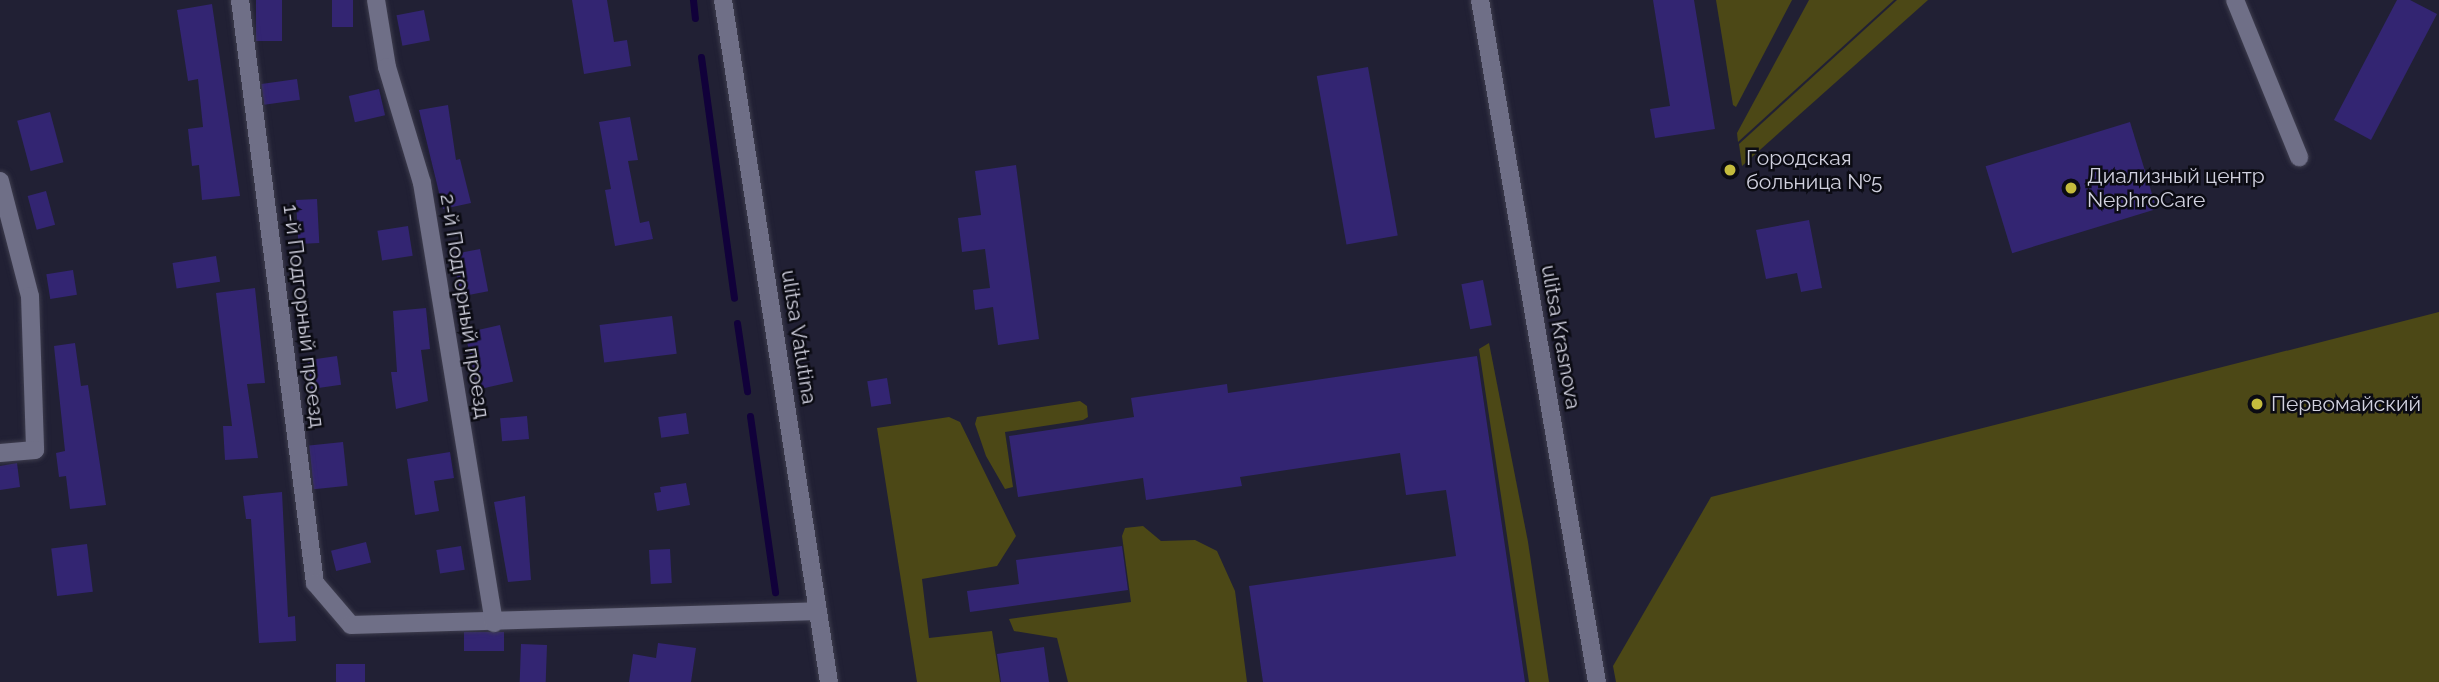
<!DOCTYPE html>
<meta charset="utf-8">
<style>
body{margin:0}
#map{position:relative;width:2439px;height:682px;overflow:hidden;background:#212034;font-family:Raleway,sans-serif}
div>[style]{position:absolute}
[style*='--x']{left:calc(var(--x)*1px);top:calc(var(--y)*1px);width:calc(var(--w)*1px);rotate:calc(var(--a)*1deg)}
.green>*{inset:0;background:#4c4816}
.stream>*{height:7px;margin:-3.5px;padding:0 3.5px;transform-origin:3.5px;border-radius:3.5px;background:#11013a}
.building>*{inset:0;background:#332572;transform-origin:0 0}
.roads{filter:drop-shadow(0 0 2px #3e3d4e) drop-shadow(0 0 2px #3e3d4e)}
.minor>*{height:18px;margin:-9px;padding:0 9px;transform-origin:9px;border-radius:9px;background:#6f6f87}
.tertiary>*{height:18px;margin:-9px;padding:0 9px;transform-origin:9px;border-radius:9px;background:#6f6f87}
.dots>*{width:19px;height:19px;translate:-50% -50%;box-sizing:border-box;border:4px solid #0b0b13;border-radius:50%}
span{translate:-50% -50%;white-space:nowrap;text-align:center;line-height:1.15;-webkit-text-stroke:5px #0b0b13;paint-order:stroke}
.poi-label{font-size:21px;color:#d1d1df}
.left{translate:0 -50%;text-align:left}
.street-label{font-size:21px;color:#d1d1df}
</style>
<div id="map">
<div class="green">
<i style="clip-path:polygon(1716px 0,1792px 0,1736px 107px,1733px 105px)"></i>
<i style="clip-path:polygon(1809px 0,1894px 0,1738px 142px,1737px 133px)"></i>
<i style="clip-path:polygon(1897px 0,1928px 0,1742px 166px,1739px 144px)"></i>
<i style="clip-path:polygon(2439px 312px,2439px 682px,1616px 682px,1613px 666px,1711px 497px)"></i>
<i style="clip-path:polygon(1489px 343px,1528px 542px,1549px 682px,1529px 682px,1479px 349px)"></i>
<i style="clip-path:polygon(1080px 401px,1087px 406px,1088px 417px,1083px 420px,1005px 432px,1013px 487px,1005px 489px,986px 456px,975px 424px,977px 417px)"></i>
<i style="clip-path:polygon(949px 417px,960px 422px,1016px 536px,997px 566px,922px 579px,929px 638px,992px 631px,1000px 682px,917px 682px,877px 428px)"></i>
<i style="clip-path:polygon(1143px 526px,1161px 541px,1195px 540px,1217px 551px,1235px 591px,1247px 682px,1068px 682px,1057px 638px,1014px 631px,1009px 619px,1131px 602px,1122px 536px,1125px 528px)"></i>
</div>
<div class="stream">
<i style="--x:693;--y:0;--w:18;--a:84"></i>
<i style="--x:701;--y:57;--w:243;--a:82.2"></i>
<i style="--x:737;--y:323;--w:69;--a:81.6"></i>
<i style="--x:750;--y:416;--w:178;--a:81.9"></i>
</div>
<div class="building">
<i style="left:256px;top:0;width:26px;height:41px"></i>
<i style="left:332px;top:0;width:21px;height:27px"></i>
<i style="clip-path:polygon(572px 0,607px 0,614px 42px,627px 40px,631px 66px,584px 74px)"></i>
<i style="clip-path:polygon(1653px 0,1694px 0,1715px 129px,1655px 138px,1650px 109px,1670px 106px)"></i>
<i style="clip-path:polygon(2397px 0,2410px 0,2437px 14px,2371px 140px,2334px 120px)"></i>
<i style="clip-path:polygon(212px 4px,240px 196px,202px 200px,199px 165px,192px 166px,188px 129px,203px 127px,198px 79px,188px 81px,177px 10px)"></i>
<i style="left:424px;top:10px;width:31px;height:28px;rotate:79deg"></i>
<i style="left:1368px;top:67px;width:171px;height:52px;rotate:80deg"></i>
<i style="left:297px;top:79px;width:21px;height:36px;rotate:82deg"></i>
<i style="left:379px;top:89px;width:27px;height:31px;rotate:77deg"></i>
<i style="clip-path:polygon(448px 105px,456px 160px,460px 159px,471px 203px,443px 209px,419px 110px)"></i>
<i style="left:50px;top:112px;width:52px;height:34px;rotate:75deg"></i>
<i style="clip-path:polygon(630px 117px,638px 160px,628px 161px,640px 223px,649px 221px,653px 239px,615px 246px,605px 190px,611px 189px,599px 122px)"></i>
<i style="left:2130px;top:122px;width:91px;height:151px;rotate:73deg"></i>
<i style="clip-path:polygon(1016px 165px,1039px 339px,998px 345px,993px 307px,975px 310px,973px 290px,990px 288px,985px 249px,962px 252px,958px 218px,981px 215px,975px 171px)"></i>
<i style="left:46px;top:191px;width:35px;height:19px;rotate:75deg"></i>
<i style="left:317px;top:199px;width:44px;height:21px;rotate:87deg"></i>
<i style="clip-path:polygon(1809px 220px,1822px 288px,1801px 292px,1797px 273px,1766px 279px,1756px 230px)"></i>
<i style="left:408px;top:226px;width:30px;height:31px;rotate:81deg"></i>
<i style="left:480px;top:249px;width:43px;height:28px;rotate:79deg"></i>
<i style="left:216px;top:256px;width:26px;height:44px;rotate:81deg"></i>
<i style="left:73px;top:270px;width:25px;height:27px;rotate:81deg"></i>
<i style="left:1483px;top:280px;width:46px;height:22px;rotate:79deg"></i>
<i style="clip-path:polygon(255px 288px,265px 383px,247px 384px,258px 458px,225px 460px,223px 426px,232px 426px,216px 293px)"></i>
<i style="clip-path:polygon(426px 308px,430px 349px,421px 350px,428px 401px,396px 409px,391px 372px,397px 372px,393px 311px)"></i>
<i style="left:672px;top:316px;width:38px;height:73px;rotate:83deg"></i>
<i style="left:500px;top:325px;width:58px;height:36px;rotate:77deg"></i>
<i style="clip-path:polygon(75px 343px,81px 386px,88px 385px,106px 505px,70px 509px,66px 476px,59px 477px,56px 453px,65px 451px,54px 346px)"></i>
<i style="left:337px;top:356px;width:29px;height:30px;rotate:82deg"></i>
<i style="clip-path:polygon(1477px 356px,1525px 682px,1263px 682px,1249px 586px,1456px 556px,1446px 490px,1406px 495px,1400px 453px,1240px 477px,1242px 486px,1146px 500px,1143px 478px,1018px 497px,1009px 436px,1134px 417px,1131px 398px,1227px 384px,1228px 393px)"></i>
<i style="left:887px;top:378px;width:26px;height:20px;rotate:81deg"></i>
<i style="left:686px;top:413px;width:21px;height:28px;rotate:82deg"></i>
<i style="left:527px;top:416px;width:23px;height:27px;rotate:85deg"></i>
<i style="left:343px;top:442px;width:44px;height:34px;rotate:84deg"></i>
<i style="clip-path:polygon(450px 452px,454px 478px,434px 481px,439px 511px,415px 515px,407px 459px)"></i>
<i style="clip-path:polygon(17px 463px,20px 487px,0 490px,0 466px)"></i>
<i style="clip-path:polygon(686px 483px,690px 505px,657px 511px,654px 493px,661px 492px,660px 487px)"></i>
<i style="clip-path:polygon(282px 492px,288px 617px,295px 616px,296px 641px,259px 643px,251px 519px,246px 519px,243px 496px)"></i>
<i style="clip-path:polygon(525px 496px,531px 580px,508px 582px,494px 502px)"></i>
<i style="left:366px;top:542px;width:21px;height:36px;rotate:76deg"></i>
<i style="left:87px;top:544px;width:48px;height:36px;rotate:83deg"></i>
<i style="left:461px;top:546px;width:24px;height:25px;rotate:81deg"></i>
<i style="clip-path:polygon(1122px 546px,1128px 590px,970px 612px,967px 591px,1019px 584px,1016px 560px)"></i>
<i style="left:670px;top:549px;width:34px;height:21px;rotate:87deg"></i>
<i style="left:504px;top:632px;width:19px;height:40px;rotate:90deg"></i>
<i style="clip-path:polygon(658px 643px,696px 648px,691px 682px,629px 682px,633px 654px,656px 658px)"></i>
<i style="left:521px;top:644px;width:26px;height:38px;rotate:2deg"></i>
<i style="clip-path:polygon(1044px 647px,1049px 682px,1001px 682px,997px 654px)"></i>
<i style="left:336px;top:664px;width:29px;height:18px"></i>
</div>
<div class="roads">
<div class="minor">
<i style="--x:240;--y:0;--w:588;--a:82.67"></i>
<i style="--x:315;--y:583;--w:55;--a:49.4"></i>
<i style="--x:351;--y:625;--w:467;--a:-1.7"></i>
<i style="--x:376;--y:0;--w:68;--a:80.7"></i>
<i style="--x:387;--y:67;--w:121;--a:73.2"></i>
<i style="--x:422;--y:183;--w:446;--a:80.7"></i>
<i style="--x:723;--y:0;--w:690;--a:81.17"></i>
<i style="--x:2235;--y:0;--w:170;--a:67.8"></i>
<i style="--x:0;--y:181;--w:119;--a:75.4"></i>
<i style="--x:30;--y:296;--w:154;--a:88.1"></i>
<i style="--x:35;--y:450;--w:35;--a:175"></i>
</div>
<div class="tertiary">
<i style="--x:1480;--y:0;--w:692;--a:80.27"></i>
</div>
</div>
<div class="dots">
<i style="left:1730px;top:170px;background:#c5bc3d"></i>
<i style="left:2071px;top:188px;background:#c5bc3d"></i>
<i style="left:2257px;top:404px;background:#c5bc3d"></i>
</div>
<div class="poi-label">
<span class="left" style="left:1746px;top:170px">Городская<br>больница №5</span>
<span class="left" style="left:2087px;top:188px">Диализный центр<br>NephroCare</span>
<span class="left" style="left:2271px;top:404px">Первомайский</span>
</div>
<div class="street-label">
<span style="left:465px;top:306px;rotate:81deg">2-й Подгорный проезд</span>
<span style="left:304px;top:316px;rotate:83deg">1-й Подгорный проезд</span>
<span style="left:799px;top:337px;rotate:81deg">ulitsa Vatutina</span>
<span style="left:1561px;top:337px;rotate:80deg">ulitsa Krasnova</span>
</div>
</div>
